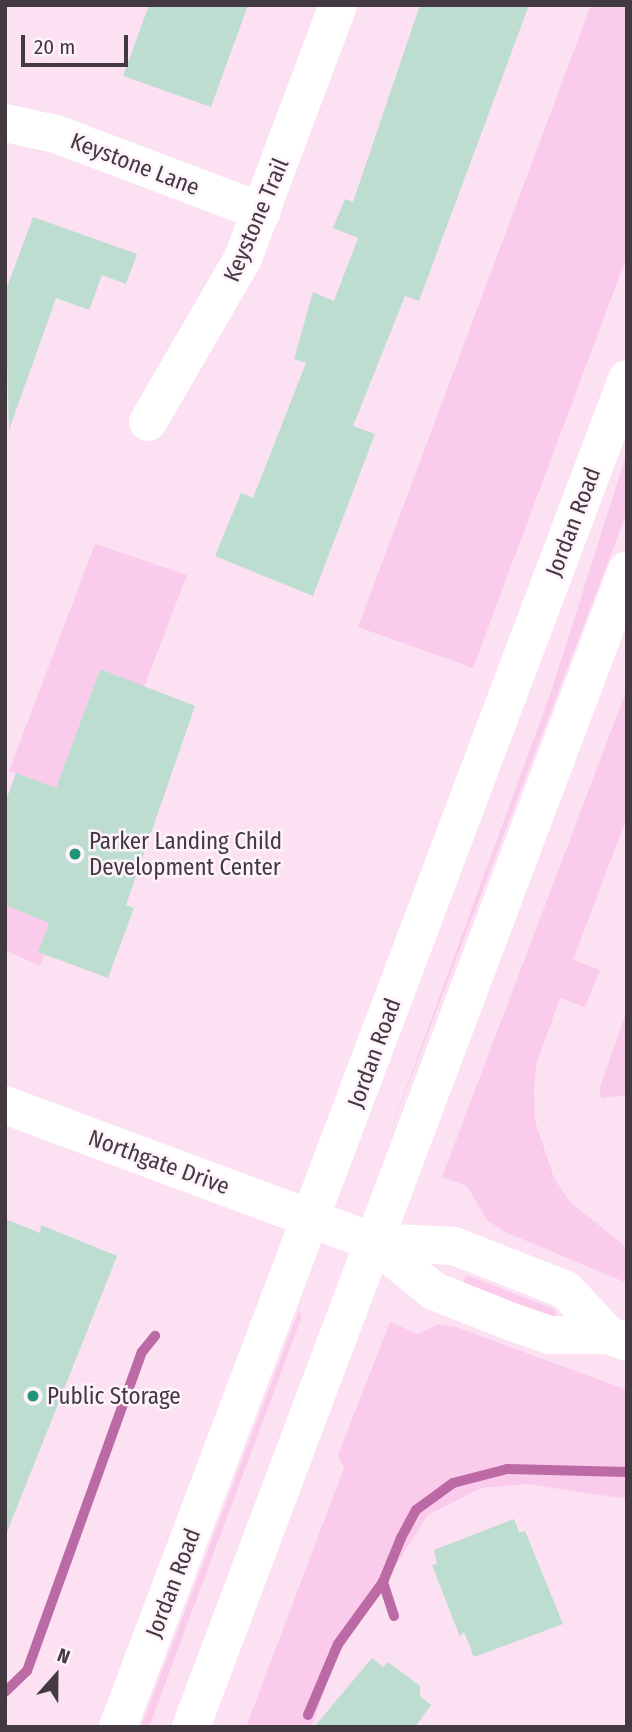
<!DOCTYPE html>
<style>
body{margin:0}
#map{position:relative;width:632px;height:1732px;overflow:hidden;background:#fbe1f2;font-family:"Fira Sans Condensed",sans-serif}
div>[style]{position:absolute}
[style*='--x']{left:calc(var(--x)*1px);top:calc(var(--y)*1px);width:calc(var(--w)*1px);rotate:calc(var(--a)*1deg)}
.green>*{inset:0;background:#fbcbec}
.stream>*{height:10px;margin:-5px;padding:0 5px;transform-origin:5px;border-radius:5px;background:#bc6aa5}
.building>*{inset:0;background:#beddd1}
.street>*{height:38px;margin:-19px;padding:0 19px;transform-origin:19px;border-radius:19px;background:#fff}
.secondary>*{height:38px;margin:-19px;padding:0 19px;transform-origin:19px;border-radius:19px;background:#fff}
.primary>*{height:38px;margin:-19px;padding:0 19px;transform-origin:19px;border-radius:19px;background:#fff}
.dots>*{width:19px;height:19px;translate:-50% -50%;box-sizing:border-box;border:4px solid #fef3fa;border-radius:50%}
span{translate:-50% -50%;white-space:nowrap;text-align:center;line-height:1.15;-webkit-text-stroke:5px #fef3fa;paint-order:stroke}
.street-label{font-size:23px;color:#433940}
.poi-label{font-size:23px;color:#433940}
.left{translate:0 -50%;text-align:left}
.frame{position:absolute;inset:0;border:7px solid #433940;pointer-events:none}
.north{position:absolute;left:21px;top:1641px;width:70px;height:70px;-webkit-text-stroke:5px #fef3fa;paint-order:stroke;rotate:21deg;font-size:19px;font-weight:700;line-height:28px;text-align:center;color:#433940}
.north::after{content:'';display:block;margin:auto;width:24px;height:32px;background:#433940;clip-path:polygon(50% 0,100% 100%,50% 72%,0 100%)}
.scale{position:absolute;left:21px;top:35px;width:107px;height:32px;box-sizing:border-box;border:4px solid #433940;border-top:0;padding-left:9px;font-size:21px;line-height:24px;white-space:nowrap;color:#433940;-webkit-text-stroke:5px #fef3fa;paint-order:stroke}
</style>
<div id="map">
<div class="green">
<i style="clip-path:polygon(591px 5px,627px 5px,627px 256px,473px 668px,358px 627px)"></i>
<i style="clip-path:polygon(627px 452px,627px 512px,386px 1143px,551px 692px)"></i>
<i style="clip-path:polygon(95px 544px,187px 575px,144px 687px,100px 669px,56px 788px,9px 771px)"></i>
<i style="clip-path:polygon(627px 689px,627px 817px,573px 960px,600px 970px,585px 1007px,560px 998px,536px 1065px,534px 1089px,535px 1121px,554px 1178px,570px 1202px,627px 1248px,627px 1283px,505px 1232px,487px 1220px,467px 1186px,442px 1177px)"></i>
<i style="clip-path:polygon(5px 905px,49px 923px,38px 952px,45px 954px,40px 966px,5px 950px)"></i>
<i style="clip-path:polygon(627px 1010px,627px 1095px,602px 1098px,599px 1090px)"></i>
<i style="clip-path:polygon(466px 1275px,554px 1309px,558px 1318px,461px 1289px)"></i>
<i style="clip-path:polygon(299px 1310px,302px 1316px,149px 1727px,141px 1727px)"></i>
<i style="clip-path:polygon(390px 1322px,418px 1334px,439px 1324px,456px 1327px,627px 1390px,627px 1499px,527px 1484px,481px 1488px,428px 1515px,334px 1662px,312px 1727px,246px 1727px,344px 1468px,338px 1455px)"></i>
</div>
<div class="stream">
<i style="--x:394;--y:1616;--w:36;--a:-108"></i>
<i style="--x:383;--y:1582;--w:48;--a:-67.8"></i>
<i style="--x:401;--y:1538;--w:32;--a:-62"></i>
<i style="--x:416;--y:1510;--w:46;--a:-36.1"></i>
<i style="--x:453;--y:1483;--w:56;--a:-14.5"></i>
<i style="--x:507;--y:1469;--w:120;--a:1.4"></i>
<i style="--x:5;--y:1692;--w:30;--a:-44"></i>
<i style="--x:27;--y:1671;--w:339;--a:-70.2"></i>
<i style="--x:142;--y:1352;--w:21;--a:-51"></i>
<i style="--x:308;--y:1715;--w:77;--a:-67.1"></i>
<i style="--x:338;--y:1644;--w:77;--a:-54"></i>
</div>
<div class="building">
<i style="clip-path:polygon(149px 5px,248px 5px,211px 107px,123px 76px)"></i>
<i style="clip-path:polygon(420px 5px,529px 5px,419px 301px,405px 296px,353px 426px,375px 434px,313px 596px,215px 556px,241px 493px,253px 498px,306px 363px,294px 359px,313px 292px,334px 301px,358px 238px,333px 228px,345px 199px,353px 202px)"></i>
<i style="clip-path:polygon(33px 217px,137px 254px,126px 284px,102px 275px,89px 310px,56px 298px,9px 430px,5px 293px)"></i>
<i style="clip-path:polygon(100px 669px,195px 706px,126px 905px,134px 908px,108px 978px,38px 952px,49px 923px,5px 905px,5px 803px,16px 773px,56px 788px)"></i>
<i style="clip-path:polygon(5px 1219px,40px 1233px,41px 1225px,117px 1256px,7px 1532px)"></i>
<i style="clip-path:polygon(514px 1519px,519px 1532px,525px 1531px,563px 1624px,474px 1657px,464px 1632px,460px 1637px,432px 1565px,437px 1564px,434px 1550px)"></i>
<i style="clip-path:polygon(372px 1658px,383px 1667px,388px 1662px,420px 1686px,420px 1696px,431px 1705px,415px 1727px,314px 1727px)"></i>
</div>
<div class="street">
<i style="--x:5;--y:123;--w:52;--a:12.2"></i>
<i style="--x:56;--y:134;--w:220;--a:20.7"></i>
<i style="--x:148;--y:422;--w:190;--a:-59.9"></i>
<i style="--x:243;--y:258;--w:270;--a:-69.4"></i>
</div>
<div class="secondary">
<i style="--x:5;--y:1105;--w:393;--a:20.4"></i>
<i style="--x:373;--y:1242;--w:78;--a:38.8"></i>
<i style="--x:434;--y:1291;--w:84;--a:21.7"></i>
<i style="--x:512;--y:1322;--w:39;--a:19"></i>
<i style="--x:549;--y:1335;--w:59;--a:0"></i>
<i style="--x:608;--y:1335;--w:20;--a:20"></i>
<i style="--x:373;--y:1242;--w:81;--a:2.8"></i>
<i style="--x:454;--y:1246;--w:120;--a:21.4"></i>
<i style="--x:566;--y:1290;--w:62;--a:47"></i>
</div>
<div class="primary">
<i style="--x:118;--y:1727;--w:1441;--a:-69.31"></i>
<i style="--x:191;--y:1727;--w:1236;--a:-69.35"></i>
</div>
<div class="dots">
<i style="left:75px;top:854px;background:#249476"></i>
<i style="left:33px;top:1396px;background:#249476"></i>
</div>
<div class="street-label">
<span style="left:135px;top:164px;rotate:21deg">Keystone Lane</span>
<span style="left:256px;top:220px;rotate:-67deg">Keystone Trail</span>
<span style="left:573px;top:522px;rotate:-69deg">Jordan Road</span>
<span style="left:374px;top:1053px;rotate:-70deg">Jordan Road</span>
<span style="left:159px;top:1162px;rotate:20deg">Northgate Drive</span>
<span style="left:173px;top:1583px;rotate:-69deg">Jordan Road</span>
</div>
<div class="poi-label">
<span class="left" style="left:89px;top:854px">Parker Landing Child<br>Development Center</span>
<span class="left" style="left:47px;top:1396px">Public Storage</span>
</div>
<div class="frame"></div>
<div class="north">N</div>
<div class="scale">20 m</div>
</div>
